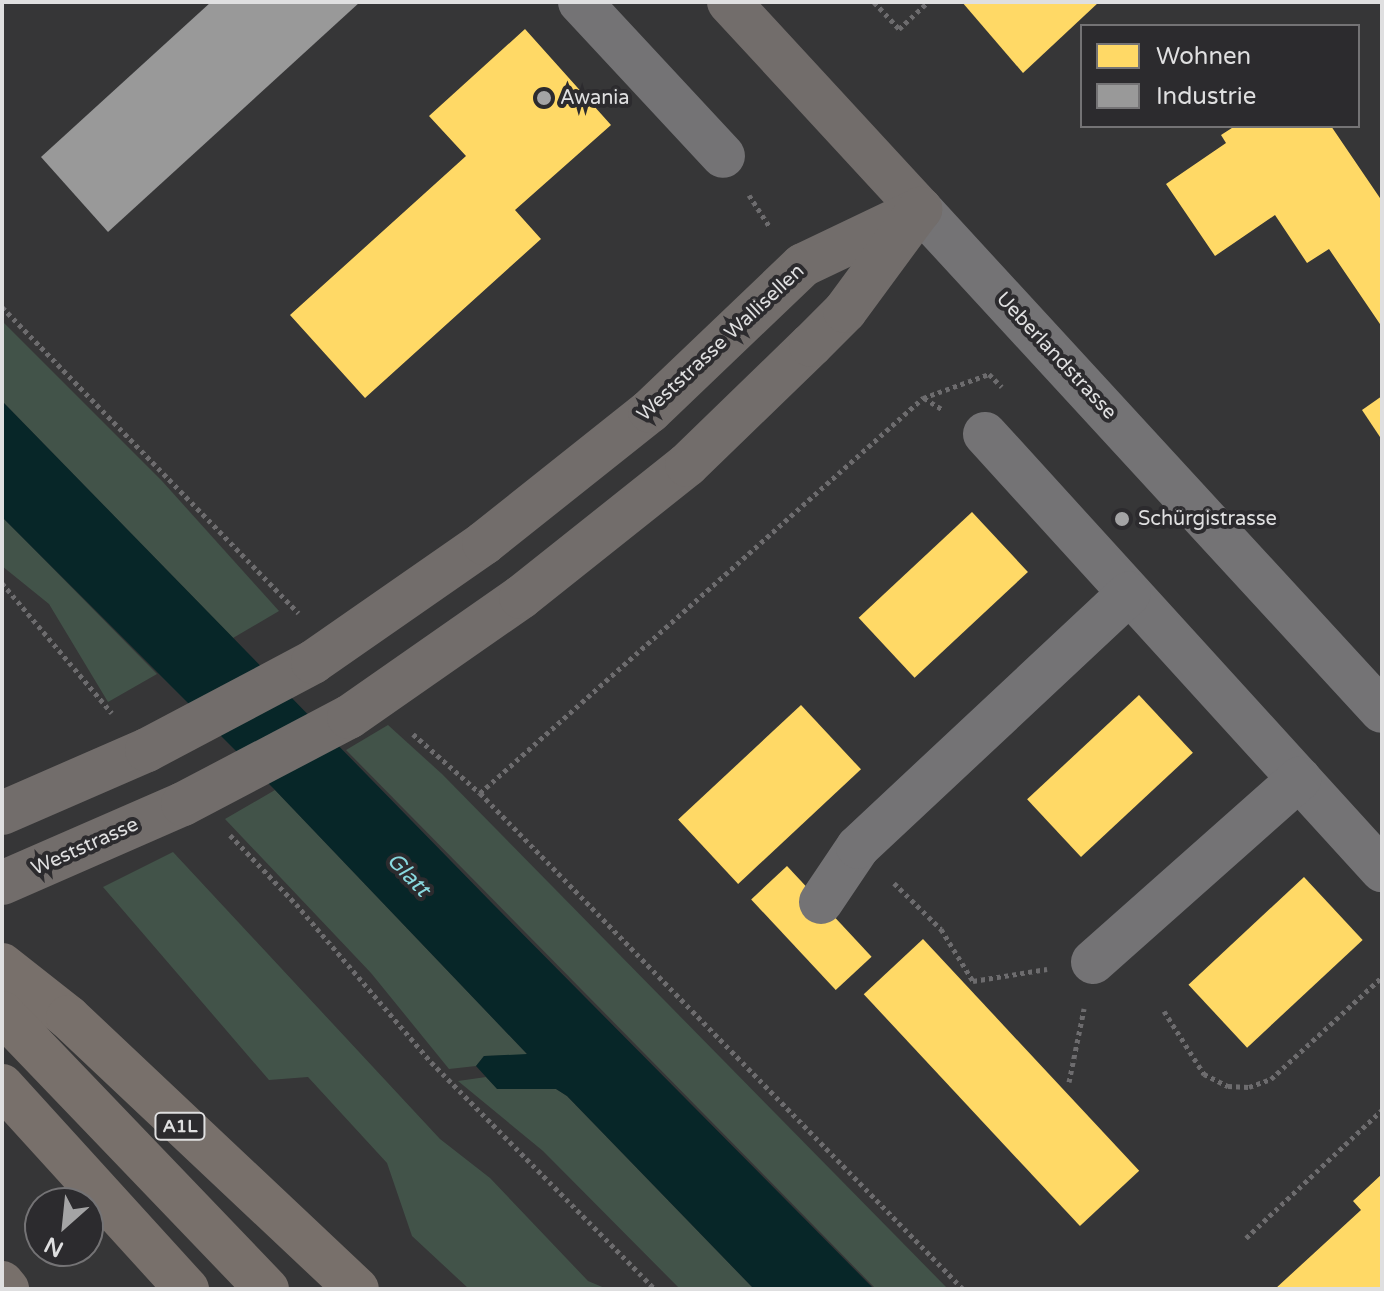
<!DOCTYPE html>
<meta charset="utf-8">
<style>
body{margin:0}
#map{position:relative;width:1384px;height:1291px;overflow:hidden;background:#363637;font-family:"Varela Round",sans-serif}
div>[style]{position:absolute}
[style*='--x']{left:calc(var(--x)*1px);top:calc(var(--y)*1px);width:calc(var(--w)*1px);rotate:calc(var(--a)*1deg)}
.green>*{inset:0;background:#425349}
.water>*{inset:0;background:#072628}
.homes>*{inset:0;background:#ffd966;transform-origin:0 0}
.industry>*{inset:0;background:#999}
.path>*{height:5px;margin-top:-2.5px;transform-origin:0;background:repeating-linear-gradient(90deg,#6d6c6e 0 4px,transparent 0 8px)}
.minor>*{height:44px;margin:-22px;padding:0 22px;transform-origin:22px;border-radius:22px;background:#747375}
.major>*{height:44px;margin:-22px;padding:0 22px;transform-origin:22px;border-radius:22px;background:#726d6b}
.highway>*{height:44px;margin:-22px;padding:0 22px;transform-origin:22px;border-radius:22px;background:#78706b}
.dots>*{width:22px;height:22px;translate:-50% -50%;box-sizing:border-box;border:4px solid #2c2b2e;border-radius:50%}
span{translate:-50% -50%;white-space:nowrap;text-align:center;line-height:1.15;-webkit-text-stroke:8px #2c2b2e;paint-order:stroke}
.shield-label span{padding:2px 6px;background:#2c2b2e;border:2px solid;border-radius:6px;-webkit-text-stroke-width:0}
.shield-label{font-size:18px;color:#dfdfe0;font-weight:700}
.poi-label{font-size:20px;color:#dfdfe0}
.left{translate:0 -50%;text-align:left}
.street-label{font-size:20px;color:#dfdfe0}
.water-label{font-size:22px;color:#88d8de;font-style:italic}
.frame{position:absolute;inset:0;border:4px solid #dfdfe0;pointer-events:none}
.legend{position:absolute;left:1080px;top:24px;width:280px;height:104px;box-sizing:border-box;background:#2c2b2e;border:2px solid #747375;margin:0;padding:10px 14px;list-style:none;font-size:24px;color:#dfdfe0}
.legend li{display:flex;align-items:center;gap:16px;height:40px}
.legend b{width:40px;border:2px solid #747375}
.north{position:absolute;left:24px;top:1187px;width:80px;height:80px;box-sizing:border-box;background:#2c2b2e;border:2px solid #747375;border-radius:50%;rotate:207deg;font-size:22px;font-weight:700;line-height:32px;text-align:center;color:#dfdfe0}
.north::after{content:'';display:block;margin:auto;width:28px;height:36px;background:#a4a4a5;clip-path:polygon(50% 0,100% 100%,50% 72%,0 100%)}
</style>
<div id="map">
<div class="green">
<i style="clip-path:polygon(2px 321px,162px 481px,279px 611px,233px 638px,2px 401px)"></i>
<i style="clip-path:polygon(2px 517px,24px 539px,157px 674px,108px 702px,49px 604px,2px 566px)"></i>
<i style="clip-path:polygon(388px 725px,442px 774px,948px 1289px,876px 1289px,346px 750px)"></i>
<i style="clip-path:polygon(275px 790px,528px 1055px,484px 1056px,476px 1066px,449px 1069px,371px 973px,225px 819px)"></i>
<i style="clip-path:polygon(173px 852px,440px 1139px,490px 1178px,588px 1281px,607px 1289px,469px 1289px,412px 1236px,387px 1163px,308px 1077px,269px 1080px,103px 887px)"></i>
<i style="clip-path:polygon(486px 1077px,498px 1089px,556px 1089px,567px 1096px,754px 1289px,680px 1289px,543px 1151px,458px 1081px)"></i>
</div>
<div class="water">
<i style="clip-path:polygon(2px 401px,491px 902px,874px 1289px,754px 1289px,567px 1096px,556px 1089px,497px 1089px,476px 1066px,484px 1056px,527px 1054px,275px 790px,2px 517px)"></i>
</div>
<div class="homes">
<i style="clip-path:polygon(962px 2px,1099px 2px,1023px 73px)"></i>
<i style="clip-path:polygon(525px 29px,611px 125px,515px 210px,541px 239px,365px 398px,290px 315px,466px 156px,429px 116px)"></i>
<i style="clip-path:polygon(1235px 126px,1331px 126px,1382px 201px,1382px 327px,1329px 249px,1307px 263px,1275px 215px,1215px 256px,1166px 184px,1226px 143px,1221px 135px)"></i>
<i style="clip-path:polygon(1382px 396px,1382px 440px,1362px 410px)"></i>
<i style="left:972px;top:512px;width:82px;height:155px;rotate:47deg"></i>
<i style="left:1139px;top:695px;width:79px;height:153px;rotate:47deg"></i>
<i style="left:801px;top:705px;width:88px;height:168px;rotate:47deg"></i>
<i style="left:787px;top:866px;width:124px;height:49px;rotate:47deg"></i>
<i style="left:1304px;top:877px;width:86px;height:158px;rotate:47deg"></i>
<i style="left:923px;top:939px;width:317px;height:81px;rotate:47deg"></i>
<i style="clip-path:polygon(1382px 1174px,1382px 1289px,1275px 1289px,1361px 1210px,1353px 1201px)"></i>
</div>
<div class="industry">
<i style="clip-path:polygon(211px 2px,360px 2px,108px 232px,41px 157px)"></i>
</div>
<div class="path">
<i style="--x:874;--y:2;--w:37;--a:47"></i>
<i style="--x:899;--y:29;--w:40;--a:-43"></i>
<i style="--x:749;--y:195;--w:38;--a:57"></i>
<i style="--x:2;--y:307;--w:426;--a:45.9"></i>
<i style="--x:924;--y:398;--w:22;--a:32"></i>
<i style="--x:2;--y:583;--w:170;--a:49.8"></i>
<i style="--x:413;--y:734;--w:89;--a:41.4"></i>
<i style="--x:480;--y:793;--w:692;--a:45.76"></i>
<i style="--x:480;--y:793;--w:594;--a:-41.72"></i>
<i style="--x:923;--y:398;--w:70;--a:-20"></i>
<i style="--x:989;--y:374;--w:18;--a:45"></i>
<i style="--x:230;--y:835;--w:95;--a:46.3"></i>
<i style="--x:296;--y:904;--w:208;--a:49.5"></i>
<i style="--x:431;--y:1062;--w:319;--a:45.4"></i>
<i style="--x:894;--y:883;--w:66;--a:44.4"></i>
<i style="--x:941;--y:929;--w:61;--a:58.4"></i>
<i style="--x:973;--y:981;--w:75;--a:-9.2"></i>
<i style="--x:1164;--y:1011;--w:75;--a:57.6"></i>
<i style="--x:1204;--y:1074;--w:27;--a:27"></i>
<i style="--x:1228;--y:1086;--w:21;--a:3"></i>
<i style="--x:1249;--y:1087;--w:23;--a:-20"></i>
<i style="--x:1271;--y:1079;--w:151;--a:-42.6"></i>
<i style="--x:1069;--y:1082;--w:75;--a:-78.4"></i>
<i style="--x:1246;--y:1238;--w:187;--a:-43.3"></i>
</div>
<div class="minor">
<i style="--x:580;--y:2;--w:210;--a:47.1"></i>
<i style="--x:920;--y:209;--w:682;--a:47.38"></i>
<i style="--x:985;--y:434;--w:590;--a:47.68"></i>
<i style="--x:821;--y:902;--w:66;--a:-56.1"></i>
<i style="--x:858;--y:847;--w:371;--a:-43.1"></i>
<i style="--x:1093;--y:962;--w:276;--a:-41.6"></i>
</div>
<div class="major">
<i style="--x:729;--y:2;--w:282;--a:47.3"></i>
<i style="--x:2;--y:813;--w:158;--a:-23.5"></i>
<i style="--x:147;--y:750;--w:188;--a:-27.9"></i>
<i style="--x:313;--y:662;--w:208;--a:-34.8"></i>
<i style="--x:484;--y:543;--w:212;--a:-38.5"></i>
<i style="--x:650;--y:411;--w:211;--a:-43.7"></i>
<i style="--x:803;--y:265;--w:123;--a:-25.5"></i>
<i style="--x:2;--y:883;--w:197;--a:-23.6"></i>
<i style="--x:183;--y:804;--w:187;--a:-27.7"></i>
<i style="--x:349;--y:717;--w:210;--a:-34.9"></i>
<i style="--x:521;--y:597;--w:212;--a:-38.5"></i>
<i style="--x:687;--y:465;--w:173;--a:-44.1"></i>
<i style="--x:811;--y:345;--w:48;--a:-45"></i>
<i style="--x:845;--y:311;--w:127;--a:-53.7"></i>
</div>
<div class="highway">
<i style="--x:2;--y:965;--w:84;--a:38.2"></i>
<i style="--x:68;--y:1017;--w:397;--a:43.3"></i>
<i style="--x:2;--y:1013;--w:383;--a:46.2"></i>
<i style="--x:2;--y:1086;--w:275;--a:47.7"></i>
<i style="--x:2;--y:1283;--w:8;--a:50"></i>
</div>
<div class="dots">
<i style="left:544px;top:98px;background:#a4a4a5"></i>
<i style="left:1122px;top:519px;background:#a4a4a5"></i>
</div>
<div class="shield-label">
<span style="left:180px;top:1126px">A1L</span>
</div>
<div class="poi-label">
<span class="left" style="left:560px;top:98px">Awania</span>
<span class="left" style="left:1138px;top:519px">Schürgistrasse</span>
</div>
<div class="street-label">
<span style="left:721px;top:343px;rotate:-43deg">Weststrasse Wallisellen</span>
<span style="left:1056px;top:356px;rotate:47deg">Ueberlandstrasse</span>
<span style="left:85px;top:847px;rotate:-24deg">Weststrasse</span>
</div>
<div class="water-label">
<span style="left:408px;top:875px;rotate:46deg">Glatt</span>
</div>
<div class="frame"></div>
<ul class="legend">
<li><b style="height:22px;background:#ffd966"></b>Wohnen</li>
<li><b style="height:22px;background:#999"></b>Industrie</li>
</ul>
<div class="north">N</div>
</div>
